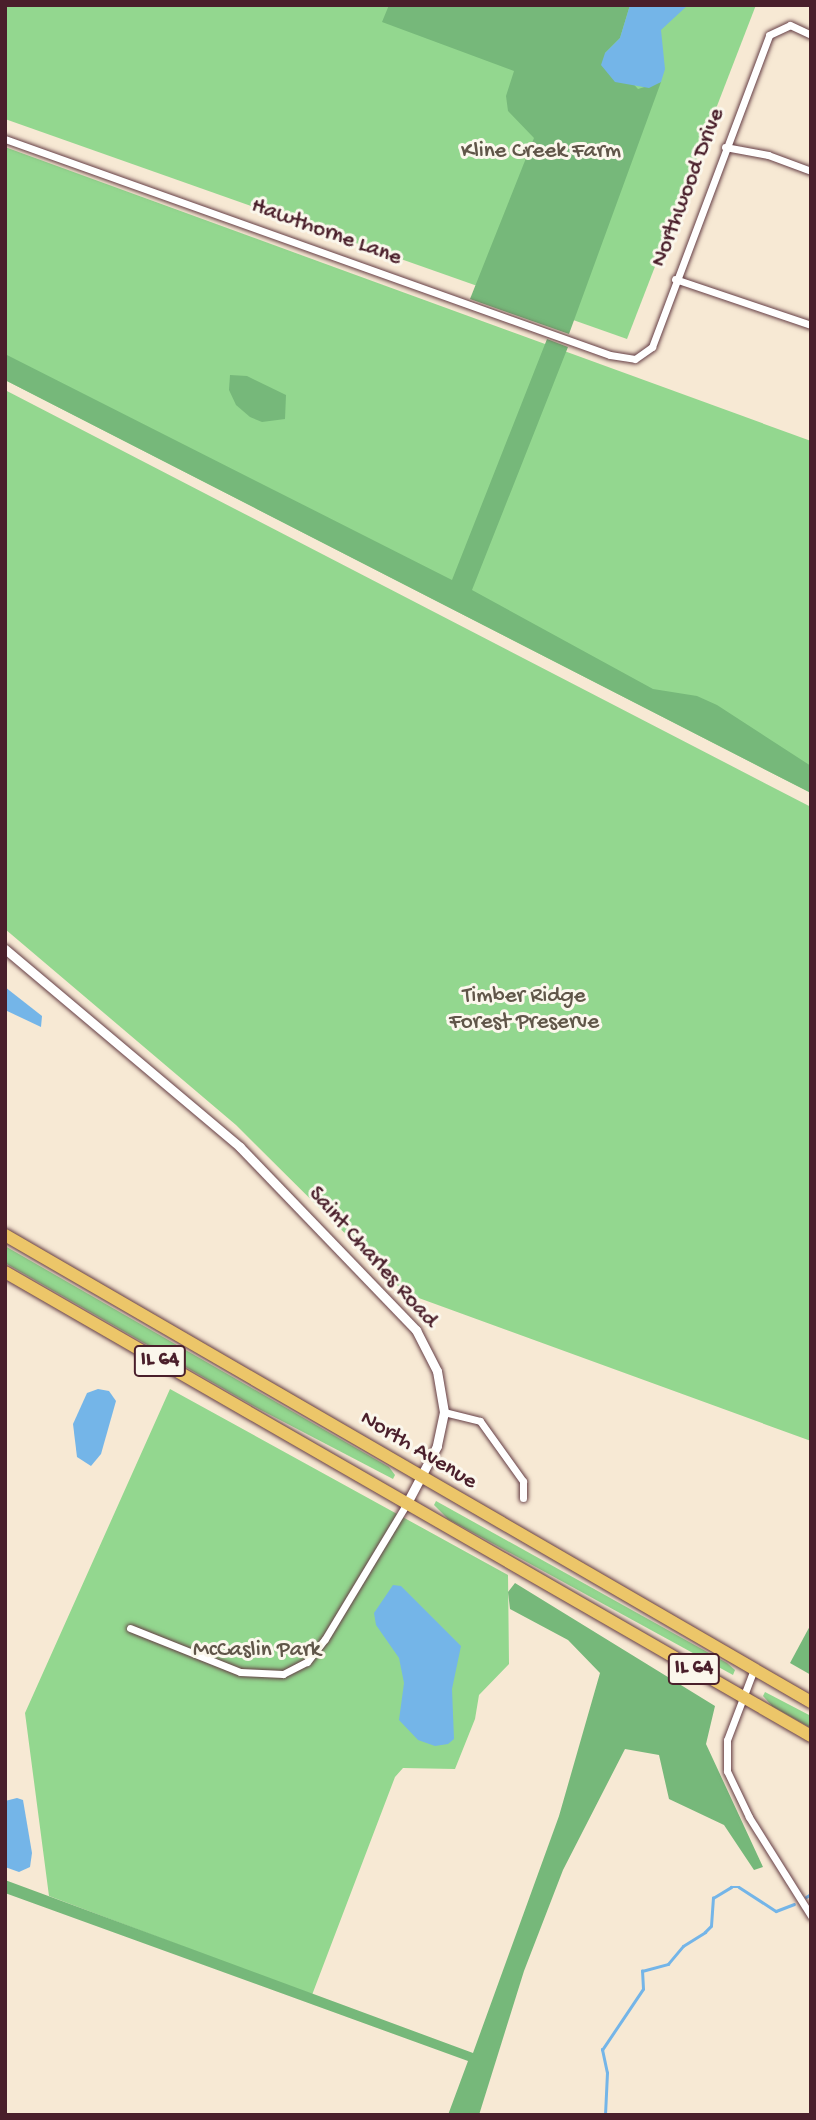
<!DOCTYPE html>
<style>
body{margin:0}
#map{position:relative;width:816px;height:2120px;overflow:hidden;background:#f7e9d4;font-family:"Gochi Hand",sans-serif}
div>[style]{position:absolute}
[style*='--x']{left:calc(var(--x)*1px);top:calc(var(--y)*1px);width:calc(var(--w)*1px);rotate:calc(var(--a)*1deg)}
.green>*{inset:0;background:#93d78f}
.forest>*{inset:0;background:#76b87a}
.water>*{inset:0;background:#74b5e8}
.stream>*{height:2.5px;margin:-1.25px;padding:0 1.25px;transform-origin:1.25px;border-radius:1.25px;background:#74b5e8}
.roads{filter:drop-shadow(0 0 2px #643d44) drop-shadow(0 0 2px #643d44)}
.minor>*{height:7px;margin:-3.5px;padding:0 3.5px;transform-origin:3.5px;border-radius:3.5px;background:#fff}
.tertiary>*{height:9px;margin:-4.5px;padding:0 4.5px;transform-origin:4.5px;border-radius:4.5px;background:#fff}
.primary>*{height:12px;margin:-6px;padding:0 6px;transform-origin:6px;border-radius:6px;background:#ecc669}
span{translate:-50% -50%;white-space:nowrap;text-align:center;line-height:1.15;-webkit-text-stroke:6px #fbf7ec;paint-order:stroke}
.shield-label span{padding:2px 5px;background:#fbf7ec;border:2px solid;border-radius:5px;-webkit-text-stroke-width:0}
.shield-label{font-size:21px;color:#4a1f2b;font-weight:700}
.park-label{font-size:23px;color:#605649}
.street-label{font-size:23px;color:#4a1f2b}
.frame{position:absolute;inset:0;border:7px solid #4a1f2b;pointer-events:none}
</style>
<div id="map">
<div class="green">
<i style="clip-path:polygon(5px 5px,756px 5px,627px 339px,5px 119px)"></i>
<i style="clip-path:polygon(5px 147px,811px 441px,811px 793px,5px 380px)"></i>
<i style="clip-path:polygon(5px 390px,811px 807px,811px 1441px,405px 1293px,236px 1125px,5px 929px)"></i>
<i style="clip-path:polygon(5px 1246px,389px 1467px,395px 1475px,393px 1479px,257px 1408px,5px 1263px)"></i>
<i style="clip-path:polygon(170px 1389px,508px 1575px,509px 1664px,479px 1695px,475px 1719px,455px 1769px,403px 1768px,395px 1777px,312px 1995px,49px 1896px,25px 1713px)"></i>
<i style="clip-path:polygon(436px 1501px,727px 1663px,735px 1670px,733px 1675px,448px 1519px,434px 1505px)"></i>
<i style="clip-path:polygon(765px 1692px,811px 1716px,811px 1728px,772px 1706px,763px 1696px)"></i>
</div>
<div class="forest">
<i style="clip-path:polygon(389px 5px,630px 5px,620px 38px,605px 53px,638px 89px,661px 82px,569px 334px,470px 299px,534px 138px,508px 111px,506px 96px,514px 71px,382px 22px)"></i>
<i style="clip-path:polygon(547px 339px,568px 347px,472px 590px,653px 689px,697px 696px,717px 705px,811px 766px,811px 793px,5px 380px,5px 354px,452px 580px)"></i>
<i style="clip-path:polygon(230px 375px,247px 376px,286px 395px,285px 419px,262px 422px,250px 417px,236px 405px,229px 390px)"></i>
<i style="clip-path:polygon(515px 1583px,715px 1706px,706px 1744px,763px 1867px,754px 1870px,724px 1825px,669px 1799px,659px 1755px,625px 1749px,563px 1870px,524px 1971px,479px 2115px,448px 2115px,468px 2061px,5px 1893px,5px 1880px,473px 2053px,559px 1816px,600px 1673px,568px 1640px,510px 1609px,508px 1592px)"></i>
<i style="clip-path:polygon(811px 1624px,811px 1675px,790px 1663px)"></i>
</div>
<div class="water">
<i style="clip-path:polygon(630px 5px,688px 5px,661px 30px,665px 69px,661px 82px,649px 88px,615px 82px,601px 65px,605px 53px,620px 38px)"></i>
<i style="clip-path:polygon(5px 987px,42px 1016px,41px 1027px,5px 1010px)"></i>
<i style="clip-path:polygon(98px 1389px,109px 1391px,116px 1401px,101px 1454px,91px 1466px,77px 1457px,73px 1424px,87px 1393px)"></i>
<i style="clip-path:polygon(393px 1585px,401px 1586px,461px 1646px,452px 1689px,454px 1739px,448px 1744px,435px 1746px,418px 1740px,399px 1720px,404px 1683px,399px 1658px,376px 1625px,374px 1613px)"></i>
<i style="clip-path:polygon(17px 1798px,23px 1800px,32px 1853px,30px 1867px,19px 1872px,5px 1867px,5px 1801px)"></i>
</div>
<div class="stream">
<i style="--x:806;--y:1897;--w:6;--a:-31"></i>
<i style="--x:605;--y:2115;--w:42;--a:-87.3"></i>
<i style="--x:607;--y:2073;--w:24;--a:-102"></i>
<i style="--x:602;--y:2050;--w:73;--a:-56.1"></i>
<i style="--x:643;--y:1989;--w:18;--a:-93"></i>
<i style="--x:642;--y:1971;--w:27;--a:-15"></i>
<i style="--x:668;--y:1964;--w:23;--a:-50"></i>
<i style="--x:683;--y:1946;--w:26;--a:-32"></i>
<i style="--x:705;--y:1932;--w:8;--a:-45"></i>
<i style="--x:711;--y:1926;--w:28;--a:-86"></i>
<i style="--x:713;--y:1898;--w:21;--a:-31"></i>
<i style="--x:731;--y:1887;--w:8;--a:0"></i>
<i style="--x:739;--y:1887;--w:44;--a:33"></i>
<i style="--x:776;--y:1911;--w:19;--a:-21"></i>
</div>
<div class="roads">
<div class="minor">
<i style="--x:5;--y:139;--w:642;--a:19.65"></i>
<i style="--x:610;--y:355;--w:25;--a:9"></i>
<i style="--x:635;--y:359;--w:21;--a:-35"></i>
<i style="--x:652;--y:347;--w:333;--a:-69.4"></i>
<i style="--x:769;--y:35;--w:23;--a:-25"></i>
<i style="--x:790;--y:25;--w:23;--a:25"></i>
<i style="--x:725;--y:147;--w:44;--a:10.5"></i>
<i style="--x:768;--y:155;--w:46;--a:20.4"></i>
<i style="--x:675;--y:279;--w:144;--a:18.7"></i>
<i style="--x:444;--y:1412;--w:37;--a:14"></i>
<i style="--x:480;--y:1421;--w:74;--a:54.4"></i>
<i style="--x:523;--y:1481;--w:17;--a:90"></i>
<i style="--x:130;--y:1628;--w:118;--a:21.8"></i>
<i style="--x:240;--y:1672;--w:43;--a:2.7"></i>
<i style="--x:283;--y:1674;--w:27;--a:-27"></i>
<i style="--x:307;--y:1662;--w:29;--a:-52"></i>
<i style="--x:325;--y:1639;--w:159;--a:-58.9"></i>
<i style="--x:754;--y:1669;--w:76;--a:110.8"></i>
<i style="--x:727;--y:1740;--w:31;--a:90"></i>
<i style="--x:727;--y:1771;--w:51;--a:64.4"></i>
<i style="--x:749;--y:1817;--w:117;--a:57.9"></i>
</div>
<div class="tertiary">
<i style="--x:5;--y:949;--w:307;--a:40.1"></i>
<i style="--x:240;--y:1147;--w:254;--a:46.1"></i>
<i style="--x:416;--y:1330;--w:46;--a:62.9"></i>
<i style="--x:437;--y:1371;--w:42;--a:80.3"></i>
<i style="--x:444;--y:1412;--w:35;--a:102"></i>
<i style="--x:437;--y:1446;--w:64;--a:117.8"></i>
</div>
<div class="primary">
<i style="--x:5;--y:1235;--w:932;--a:30.09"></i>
<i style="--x:5;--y:1272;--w:930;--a:29.93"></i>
</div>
</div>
<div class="shield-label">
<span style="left:160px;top:1361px">IL 64</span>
<span style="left:694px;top:1669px">IL 64</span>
</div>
<div class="park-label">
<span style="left:541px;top:152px">Kline Creek Farm</span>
<span style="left:524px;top:1010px">Timber Ridge<br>Forest Preserve</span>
<span style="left:257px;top:1651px">McCaslin Park</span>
</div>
<div class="street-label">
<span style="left:689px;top:188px;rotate:-69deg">Northwood Drive</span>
<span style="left:326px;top:233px;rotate:20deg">Hawthorne Lane</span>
<span style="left:372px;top:1258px;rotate:48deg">Saint Charles Road</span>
<span style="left:418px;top:1451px;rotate:31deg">North Avenue</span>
</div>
<div class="frame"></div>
</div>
